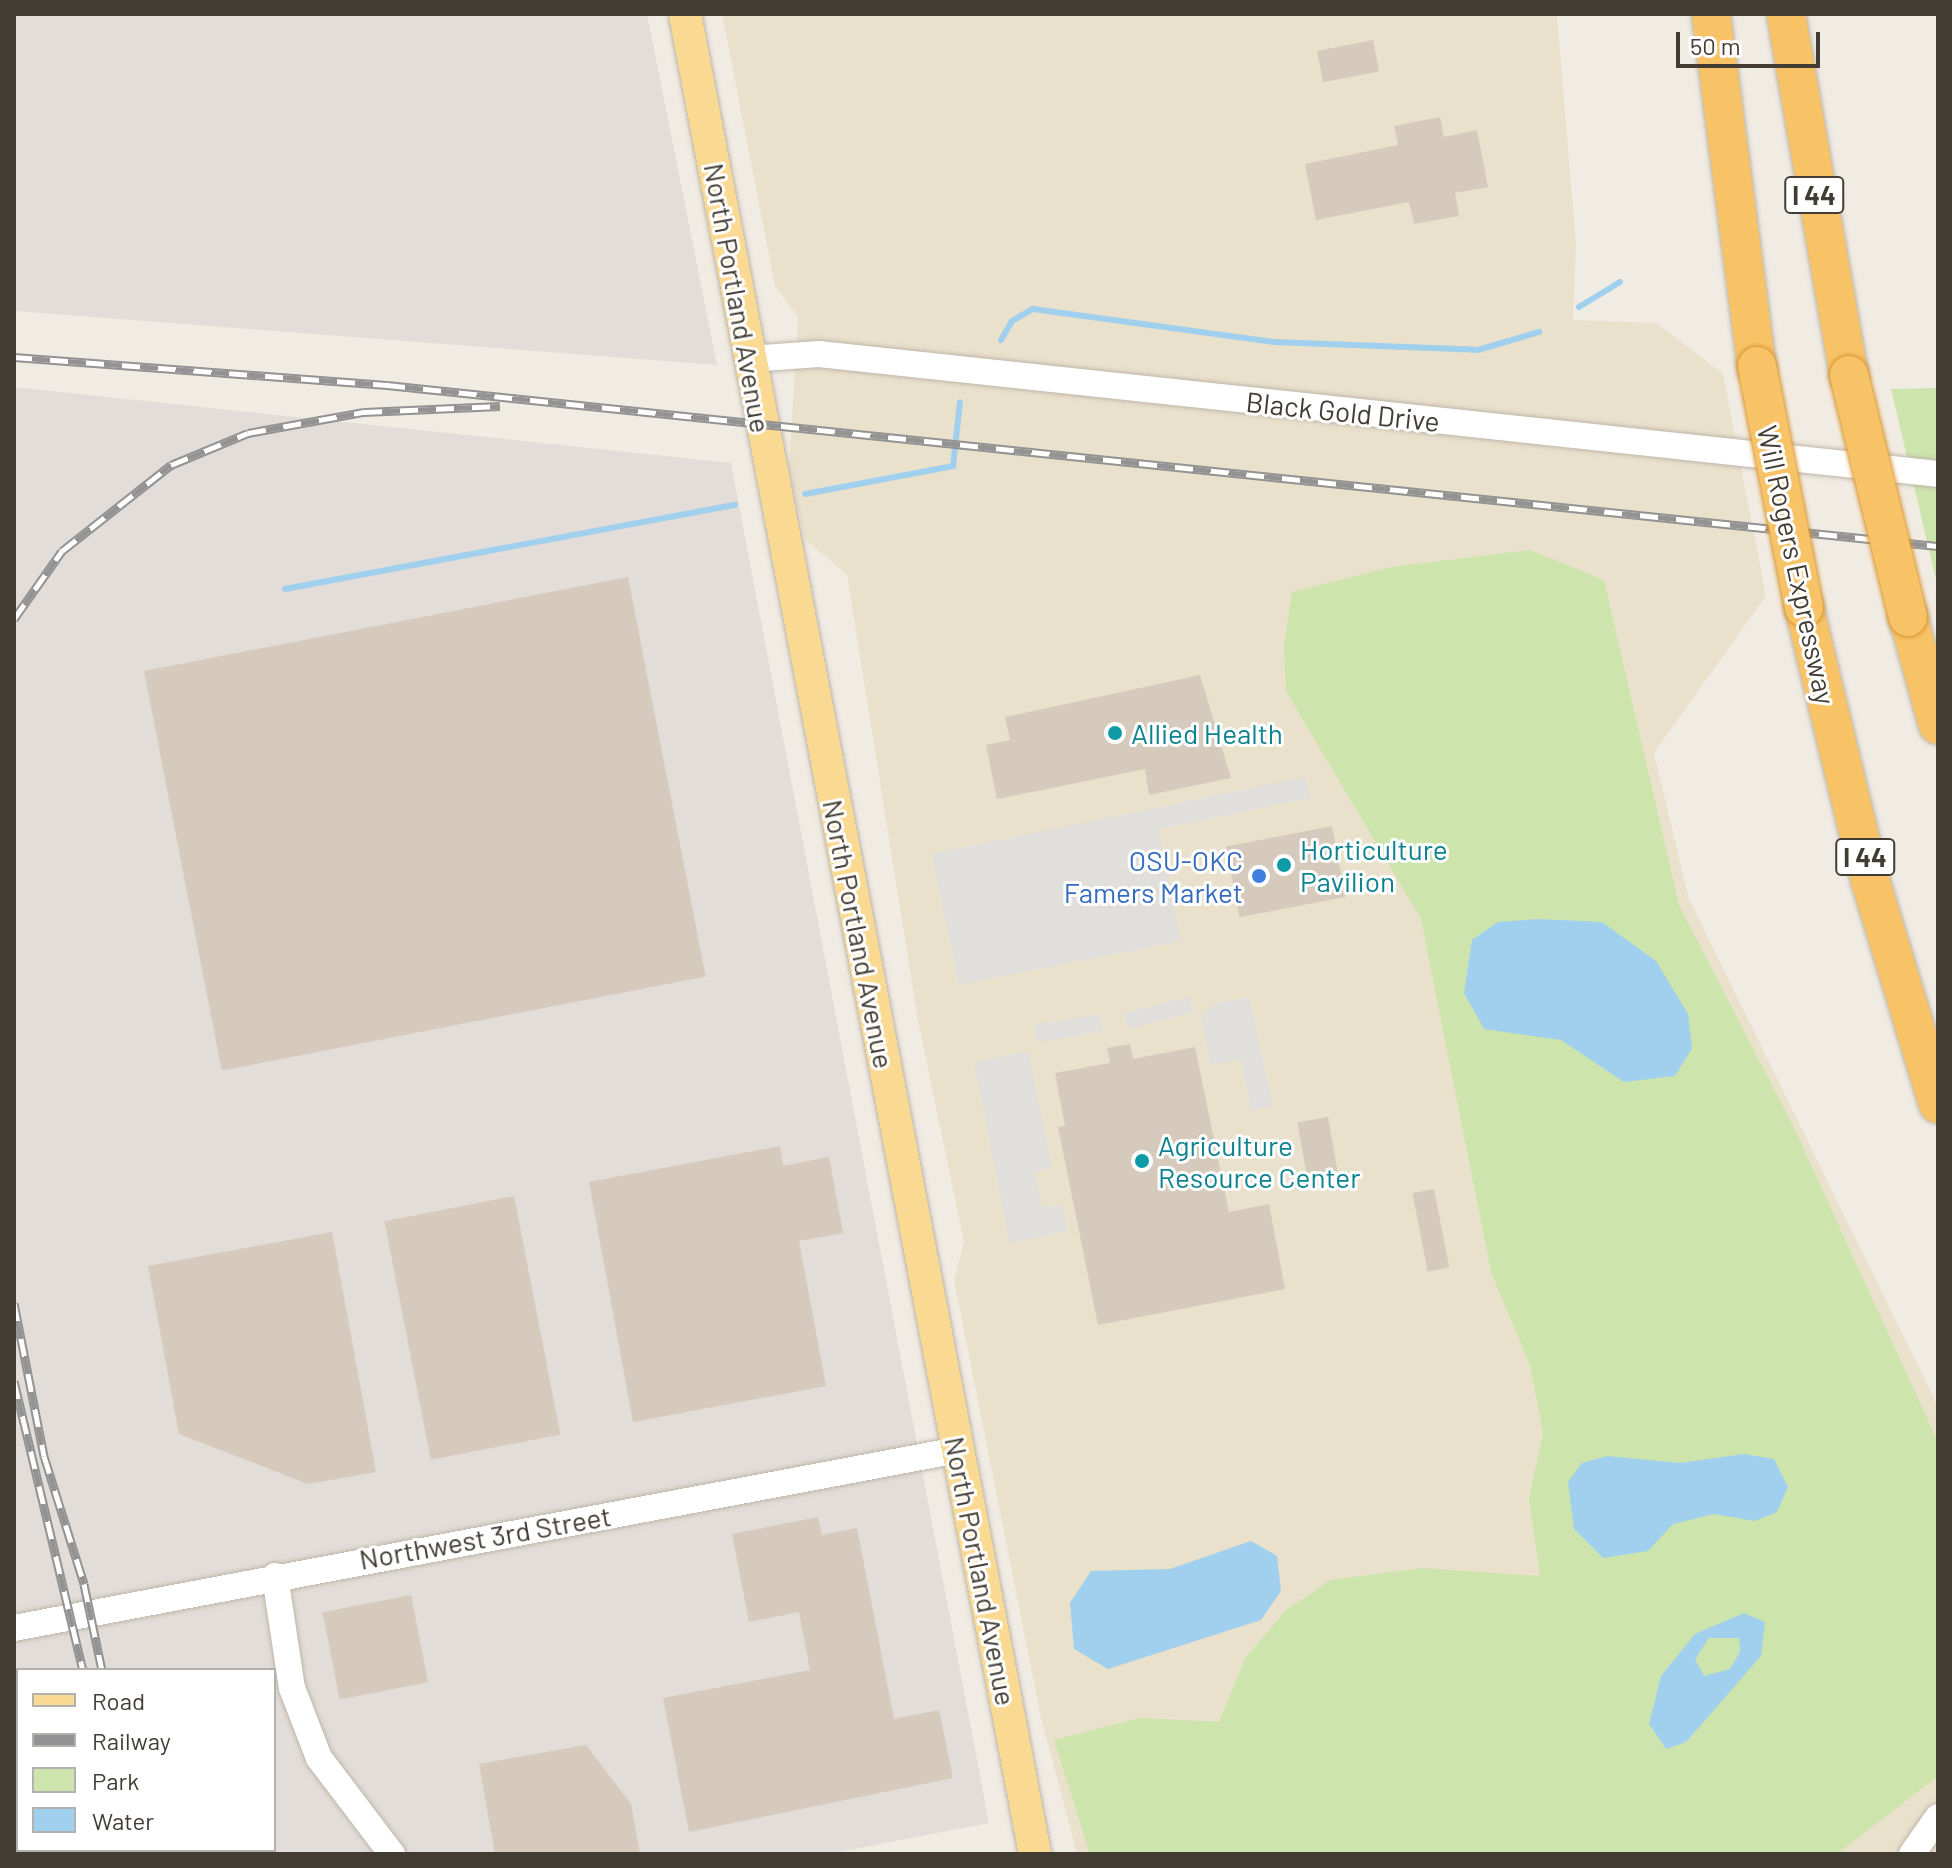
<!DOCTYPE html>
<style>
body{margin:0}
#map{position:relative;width:1952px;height:1868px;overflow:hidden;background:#f1ece3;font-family:Barlow,sans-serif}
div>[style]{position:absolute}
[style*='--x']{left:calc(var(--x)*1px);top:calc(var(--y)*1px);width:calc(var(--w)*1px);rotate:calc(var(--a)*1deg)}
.industrial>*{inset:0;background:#e2ddd8}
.education>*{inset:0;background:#eae1cd}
.green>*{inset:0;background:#cde4ac}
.parking>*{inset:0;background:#e1dfdb;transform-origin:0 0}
.water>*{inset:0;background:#a0d0ed}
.stream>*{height:6px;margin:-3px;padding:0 3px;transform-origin:3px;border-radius:3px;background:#a0d0ed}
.building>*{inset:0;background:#d5cabc;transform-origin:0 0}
.roads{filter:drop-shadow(0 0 2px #beb6a9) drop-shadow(0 0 2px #beb6a9)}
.minor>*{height:26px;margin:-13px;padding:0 13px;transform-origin:13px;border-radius:13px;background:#fff}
.major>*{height:32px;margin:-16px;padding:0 16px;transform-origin:16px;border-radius:16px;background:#fad992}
.highway>*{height:38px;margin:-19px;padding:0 19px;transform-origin:19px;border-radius:19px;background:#f8c366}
.rail>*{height:9px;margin-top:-4.5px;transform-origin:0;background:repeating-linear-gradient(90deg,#fff 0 18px,#939393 0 36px);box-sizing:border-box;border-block:2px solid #939393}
.bridges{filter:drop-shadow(0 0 2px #d79736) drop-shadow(0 0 2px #d79736)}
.highway-bridge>*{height:38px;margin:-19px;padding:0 19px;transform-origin:19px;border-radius:19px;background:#f8c366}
.dots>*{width:22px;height:22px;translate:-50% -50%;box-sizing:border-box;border:4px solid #fff;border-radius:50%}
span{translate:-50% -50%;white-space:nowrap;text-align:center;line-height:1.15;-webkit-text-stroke:6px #fff;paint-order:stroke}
.shield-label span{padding:2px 6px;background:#fff;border:2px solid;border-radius:6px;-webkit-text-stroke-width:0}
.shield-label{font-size:26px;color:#423c33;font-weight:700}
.street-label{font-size:28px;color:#423c33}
.culture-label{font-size:28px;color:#0d838f}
.left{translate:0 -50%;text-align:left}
.shop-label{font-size:28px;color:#366cbe}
.right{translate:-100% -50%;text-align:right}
.frame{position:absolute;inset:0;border:16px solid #423c33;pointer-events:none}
.legend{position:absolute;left:16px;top:1668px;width:260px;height:184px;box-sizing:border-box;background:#fff;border:2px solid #b3b1ad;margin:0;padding:10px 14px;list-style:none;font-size:24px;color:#423c33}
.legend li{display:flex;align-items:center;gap:16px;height:40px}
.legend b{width:40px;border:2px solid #b3b1ad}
.scale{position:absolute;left:1676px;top:32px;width:144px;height:36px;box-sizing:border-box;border:4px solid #423c33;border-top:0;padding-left:10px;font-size:24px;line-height:28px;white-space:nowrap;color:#423c33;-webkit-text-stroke:6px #fff;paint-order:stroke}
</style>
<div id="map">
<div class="industrial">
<i style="clip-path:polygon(14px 14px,647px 14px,717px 365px,14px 311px)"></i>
<i style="clip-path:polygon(evenodd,14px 387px,731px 463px,989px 1823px,828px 1854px,14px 1854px,14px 387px,18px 1670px,274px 1670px,274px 1850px,18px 1850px,18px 1670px)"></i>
</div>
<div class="education">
<i style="clip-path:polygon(722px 14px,1557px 14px,1576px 245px,1573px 320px,1657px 323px,1723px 374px,1766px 596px,1654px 753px,1689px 899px,1938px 1406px,1938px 1854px,1077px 1854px,1041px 1718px,954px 1280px,964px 1242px,918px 1021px,847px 575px,805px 539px,789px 469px,798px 317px,775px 286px)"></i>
</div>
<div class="green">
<i style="clip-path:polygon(1938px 388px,1938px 588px,1891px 389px)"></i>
<i style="clip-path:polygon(1530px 550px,1604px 580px,1679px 905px,1795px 1130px,1938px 1442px,1938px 1776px,1837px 1854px,1090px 1854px,1054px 1740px,1140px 1718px,1219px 1722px,1245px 1659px,1285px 1611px,1330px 1580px,1423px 1568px,1540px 1576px,1529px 1498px,1543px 1433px,1530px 1365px,1491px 1272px,1421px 919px,1286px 691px,1284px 644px,1292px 592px,1391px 567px)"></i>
</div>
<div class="parking">
<i style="clip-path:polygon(1305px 777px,1311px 798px,1159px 829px,1181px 941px,959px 985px,932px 854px)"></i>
<i style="left:1189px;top:997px;width:16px;height:67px;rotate:76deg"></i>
<i style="clip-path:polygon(1249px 997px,1273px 1106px,1251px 1111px,1241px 1059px,1210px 1065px,1201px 1016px,1217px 1003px)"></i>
<i style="left:1100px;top:1014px;width:18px;height:67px;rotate:81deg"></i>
<i style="clip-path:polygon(1028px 1051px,1052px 1168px,1035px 1172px,1042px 1207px,1062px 1204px,1067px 1231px,1010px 1243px,974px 1062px)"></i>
</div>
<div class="water">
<i style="clip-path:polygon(1538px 919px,1602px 922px,1656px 961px,1688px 1014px,1692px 1048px,1675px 1076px,1624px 1082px,1561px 1040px,1484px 1029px,1464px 993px,1472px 940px,1498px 922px)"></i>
<i style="clip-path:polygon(1744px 1454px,1774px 1459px,1788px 1487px,1777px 1512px,1755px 1521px,1714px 1514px,1673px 1524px,1648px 1551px,1603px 1558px,1574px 1529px,1568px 1482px,1582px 1463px,1607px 1456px,1680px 1463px)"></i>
<i style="clip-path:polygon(1251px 1541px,1277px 1556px,1281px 1591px,1261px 1620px,1108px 1669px,1074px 1649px,1070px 1603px,1091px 1571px,1170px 1569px)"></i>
<i style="clip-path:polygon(evenodd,1744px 1613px,1765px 1622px,1761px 1656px,1686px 1742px,1666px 1749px,1649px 1724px,1661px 1676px,1695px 1634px,1744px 1613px,1709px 1638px,1739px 1638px,1740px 1652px,1730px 1669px,1704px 1676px,1695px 1659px,1709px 1638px)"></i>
</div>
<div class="stream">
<i style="--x:1579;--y:307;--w:48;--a:-31.4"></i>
<i style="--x:1001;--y:340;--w:22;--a:-60"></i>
<i style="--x:1012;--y:321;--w:24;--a:-30"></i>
<i style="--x:1033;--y:309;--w:243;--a:7.8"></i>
<i style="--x:1274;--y:342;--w:204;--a:2.2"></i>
<i style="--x:1478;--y:350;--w:64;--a:-16.4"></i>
<i style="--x:805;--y:494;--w:151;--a:-10.7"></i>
<i style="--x:953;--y:466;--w:64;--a:-83.8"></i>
<i style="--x:285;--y:589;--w:458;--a:-10.6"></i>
</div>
<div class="building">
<i style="left:1373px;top:40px;width:32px;height:57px;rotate:79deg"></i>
<i style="clip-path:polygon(1440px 117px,1444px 137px,1477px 130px,1488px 187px,1455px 193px,1459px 216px,1414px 224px,1409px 202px,1316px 220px,1305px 164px,1398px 145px,1394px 126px)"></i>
<i style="left:628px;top:577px;width:407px;height:493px;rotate:79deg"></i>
<i style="clip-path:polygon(1200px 675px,1231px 778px,1149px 795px,1145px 769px,997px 799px,986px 745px,1010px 740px,1005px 717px)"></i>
<i style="left:1332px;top:826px;width:72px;height:108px;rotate:79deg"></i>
<i style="clip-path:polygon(1130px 1044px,1133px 1059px,1195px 1047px,1229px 1212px,1269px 1204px,1285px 1289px,1098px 1325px,1058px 1127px,1065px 1126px,1055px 1073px,1110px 1063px,1107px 1048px)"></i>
<i style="left:1328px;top:1117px;width:55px;height:31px;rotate:80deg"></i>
<i style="clip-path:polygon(780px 1146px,783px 1166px,829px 1157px,843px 1233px,799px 1241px,826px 1386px,633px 1422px,589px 1182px)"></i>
<i style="left:1434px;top:1189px;width:80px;height:22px;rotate:79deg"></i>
<i style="left:514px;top:1196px;width:243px;height:132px;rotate:79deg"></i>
<i style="clip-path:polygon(332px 1232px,376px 1472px,308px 1484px,179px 1434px,148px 1266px)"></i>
<i style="clip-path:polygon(818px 1517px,822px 1535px,857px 1528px,894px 1719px,939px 1710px,953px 1778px,689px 1832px,663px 1698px,810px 1670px,799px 1612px,749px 1622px,732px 1534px)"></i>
<i style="left:411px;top:1595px;width:89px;height:90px;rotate:79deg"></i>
<i style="clip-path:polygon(586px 1745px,631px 1804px,640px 1854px,495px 1854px,479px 1764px)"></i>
</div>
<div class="roads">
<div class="minor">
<i style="--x:749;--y:359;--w:70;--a:-4.1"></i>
<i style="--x:819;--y:354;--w:1125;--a:6.12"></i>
<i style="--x:275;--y:1576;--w:113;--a:81.4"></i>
<i style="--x:292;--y:1688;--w:75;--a:68.9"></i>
<i style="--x:319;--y:1758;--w:121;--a:52.8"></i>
<i style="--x:14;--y:1628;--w:961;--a:-10.68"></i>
<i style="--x:1912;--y:1854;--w:45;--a:-54.9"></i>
</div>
<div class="major">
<i style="--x:685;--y:14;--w:1873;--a:79.23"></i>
</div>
<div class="highway">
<i style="--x:1711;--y:14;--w:355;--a:82.6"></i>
<i style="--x:1786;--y:14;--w:366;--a:80.1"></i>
<i style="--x:1804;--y:607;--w:284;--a:76.4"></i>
<i style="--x:1871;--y:883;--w:231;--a:73.1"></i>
<i style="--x:1908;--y:617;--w:112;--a:74.5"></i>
</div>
</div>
<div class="rail">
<i style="--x:14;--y:357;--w:374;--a:4.3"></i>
<i style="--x:387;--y:385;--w:1559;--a:5.93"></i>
<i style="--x:14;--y:619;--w:83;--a:-54.8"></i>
<i style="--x:62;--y:551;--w:139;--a:-38.3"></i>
<i style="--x:171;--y:465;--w:83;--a:-22.6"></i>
<i style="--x:248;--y:433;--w:118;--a:-10.3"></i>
<i style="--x:364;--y:412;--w:136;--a:-2.5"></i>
<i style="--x:14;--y:1303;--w:156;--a:78.9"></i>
<i style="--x:44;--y:1456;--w:134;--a:72.6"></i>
<i style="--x:84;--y:1584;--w:88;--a:78.2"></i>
<i style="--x:14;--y:1381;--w:297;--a:76.6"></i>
<i style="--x:121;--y:1850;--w:4;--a:76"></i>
</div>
<div class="bridges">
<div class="highway-bridge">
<i style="--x:1757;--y:366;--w:246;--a:79"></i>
<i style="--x:1849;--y:375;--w:249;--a:76.3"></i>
</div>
</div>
<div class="dots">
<i style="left:1115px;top:733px;background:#0f9aa8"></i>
<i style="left:1284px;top:865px;background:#0f9aa8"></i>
<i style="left:1259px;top:876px;background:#3f7fe0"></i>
<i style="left:1142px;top:1161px;background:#0f9aa8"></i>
</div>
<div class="shield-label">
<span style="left:1814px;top:195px">I 44</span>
<span style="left:1865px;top:857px">I 44</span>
</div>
<div class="street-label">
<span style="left:738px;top:298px;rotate:80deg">North Portland Avenue</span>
<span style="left:1343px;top:411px;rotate:6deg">Black Gold Drive</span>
<span style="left:1797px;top:565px;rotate:78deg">Will Rogers Expressway</span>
<span style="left:859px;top:934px;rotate:79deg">North Portland Avenue</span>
<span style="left:485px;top:1537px;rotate:-10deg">Northwest 3rd Street</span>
<span style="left:981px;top:1571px;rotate:79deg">North Portland Avenue</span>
</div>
<div class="culture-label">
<span class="left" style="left:1131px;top:733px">Allied Health</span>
<span class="left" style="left:1300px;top:865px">Horticulture<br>Pavilion</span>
<span class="left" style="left:1158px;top:1161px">Agriculture<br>Resource Center</span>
</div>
<div class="shop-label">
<span class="right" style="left:1243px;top:876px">OSU-OKC<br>Famers Market</span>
</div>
<div class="frame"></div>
<ul class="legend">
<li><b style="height:10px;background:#fad992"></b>Road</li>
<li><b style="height:10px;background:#939393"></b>Railway</li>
<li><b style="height:22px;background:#cde4ac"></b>Park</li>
<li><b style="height:22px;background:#a0d0ed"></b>Water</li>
</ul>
<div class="scale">50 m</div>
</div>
